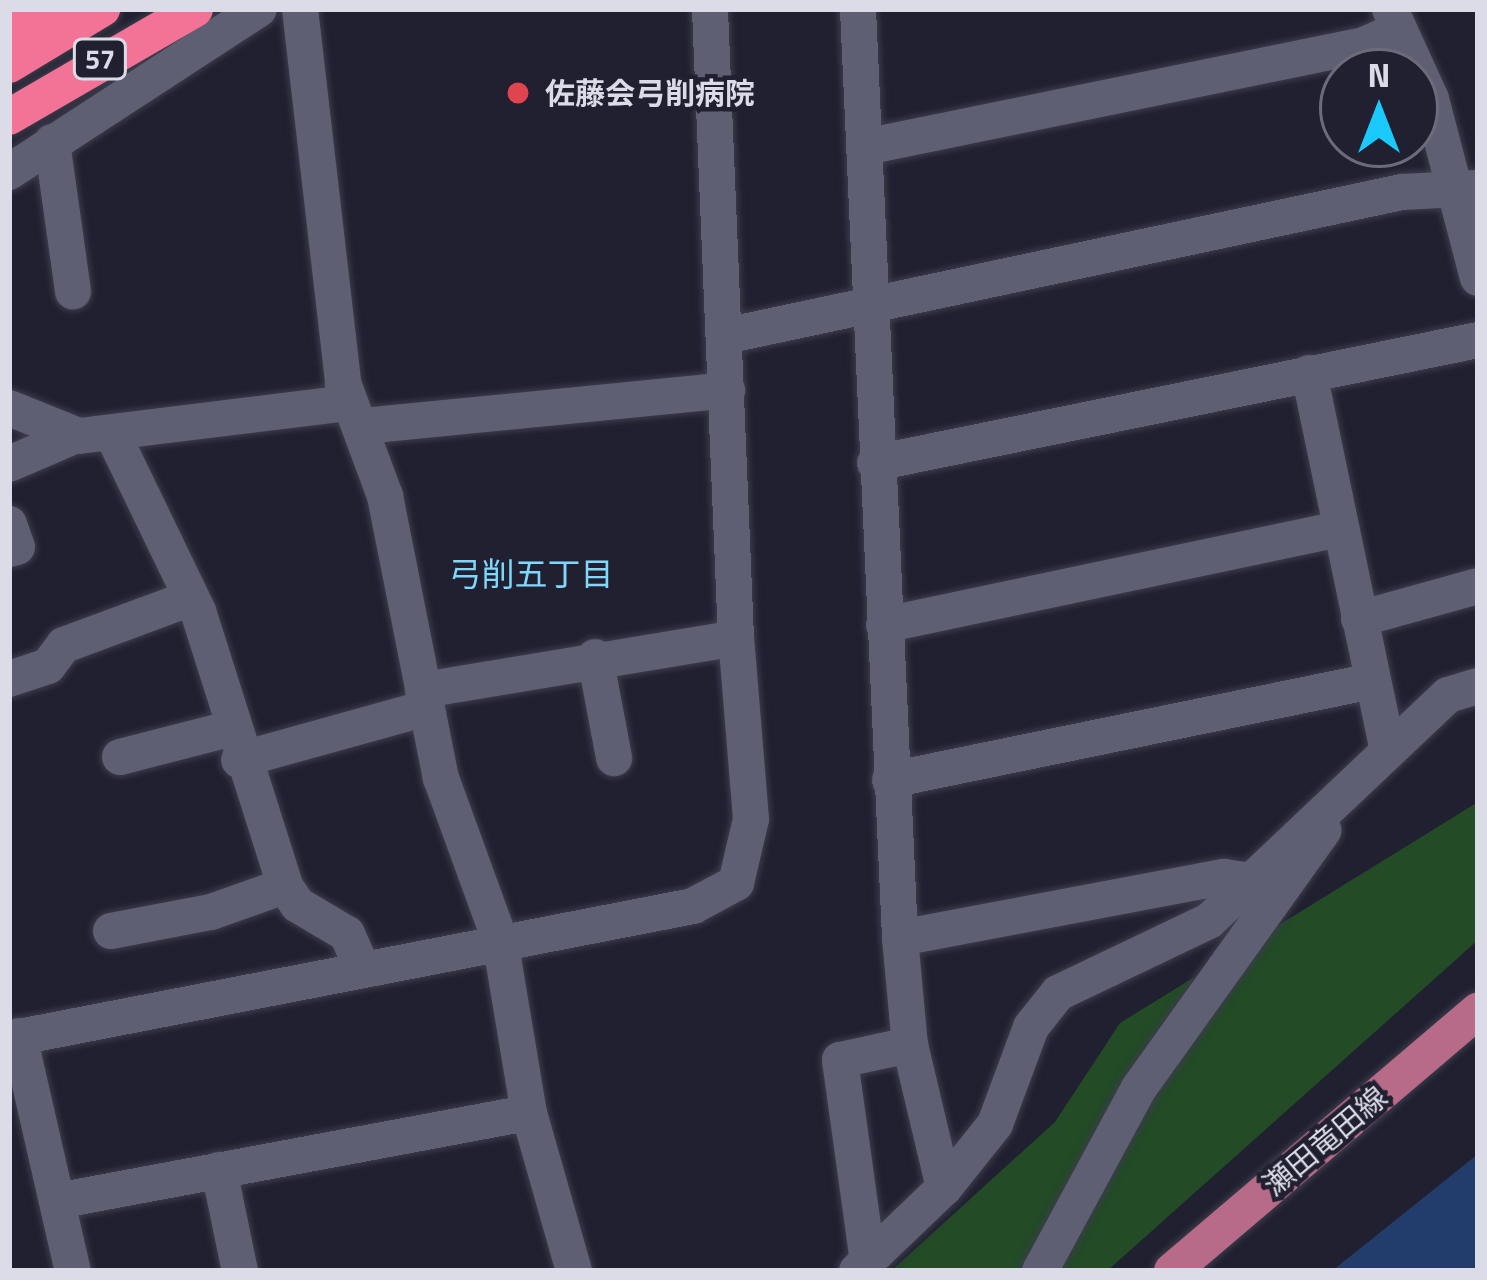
<!DOCTYPE html>
<meta charset="utf-8">
<style>
body{margin:0}
#map{position:relative;width:1487px;height:1280px;overflow:hidden;background:#212031;font-family:"Titillium Web","Noto Sans JP",sans-serif}
div>[style]{position:absolute}
[style*='--x']{left:calc(var(--x)*1px);top:calc(var(--y)*1px);width:calc(var(--w)*1px);rotate:calc(var(--a)*1deg)}
.green>*{inset:0;background:#224b26}
.water>*{inset:0;background:#223c6b}
.roads{filter:drop-shadow(0 0 3px #3c3c4b) drop-shadow(0 0 3px #3c3c4b)}
.minor>*{height:36px;margin:-18px;padding:0 18px;transform-origin:18px;border-radius:18px;background:#5f5f73}
.major>*{height:36px;margin:-18px;padding:0 18px;transform-origin:18px;border-radius:18px;background:#b76b88}
.highway>*{height:36px;margin:-18px;padding:0 18px;transform-origin:18px;border-radius:18px;background:#f27396}
.dots>*{width:33px;height:33px;translate:-50% -50%;box-sizing:border-box;border:6px solid #212031;border-radius:50%}
span{translate:-50% -50%;white-space:nowrap;text-align:center;line-height:1.15;-webkit-text-stroke:9px #212031;paint-order:stroke}
.shield-label span{padding:3px 9px;background:#212031;border:3px solid;border-radius:9px;-webkit-text-stroke-width:0}
.shield-label{font-size:27px;color:#dcdce8;font-weight:700}
.poi-label{font-size:30px;color:#dcdce8;font-weight:700}
.left{translate:0 -50%;text-align:left}
.street-label{font-size:30px;color:#dcdce8}
.neighbourhood-label{font-size:33px;color:#7dd8fb}
.frame{position:absolute;inset:0;border:12px solid #dcdce8;pointer-events:none}
.north{position:absolute;left:1319px;top:48px;width:120px;height:120px;box-sizing:border-box;background:#212031;border:3px solid #6c6b7a;border-radius:50%;rotate:0deg;font-size:33px;font-weight:700;line-height:48px;text-align:center;color:#dcdce8}
.north::after{content:'';display:block;margin:auto;width:42px;height:54px;background:#1bcafc;clip-path:polygon(50% 0,100% 100%,50% 72%,0 100%)}
</style>
<div id="map">
<div class="green">
<i style="clip-path:polygon(1478px 802px,1478px 940px,1107px 1271px,891px 1271px,1055px 1122px,1120px 1023px)"></i>
</div>
<div class="water">
<i style="clip-path:polygon(1478px 1154px,1478px 1271px,1332px 1271px)"></i>
</div>
<div class="roads">
<div class="minor">
<i style="--x:300;--y:9;--w:376;--a:83.4"></i>
<i style="--x:343;--y:383;--w:121;--a:69.6"></i>
<i style="--x:385;--y:496;--w:288;--a:78.8"></i>
<i style="--x:441;--y:778;--w:172;--a:70"></i>
<i style="--x:500;--y:940;--w:175;--a:80.5"></i>
<i style="--x:529;--y:1113;--w:164;--a:74.1"></i>
<i style="--x:858;--y:9;--w:930;--a:87.41"></i>
<i style="--x:900;--y:938;--w:107;--a:84.7"></i>
<i style="--x:910;--y:1045;--w:147;--a:76.6"></i>
<i style="--x:1390;--y:9;--w:99;--a:65.5"></i>
<i style="--x:1431;--y:99;--w:185;--a:75.3"></i>
<i style="--x:52;--y:142;--w:151;--a:82"></i>
<i style="--x:865;--y:147;--w:509;--a:-11.55"></i>
<i style="--x:1364;--y:45;--w:34;--a:-24"></i>
<i style="--x:9;--y:172;--w:298;--a:-33.1"></i>
<i style="--x:725;--y:336;--w:692;--a:-12.01"></i>
<i style="--x:1402;--y:192;--w:76;--a:-3"></i>
<i style="--x:1309;--y:373;--w:386;--a:78.2"></i>
<i style="--x:9;--y:408;--w:75;--a:21.8"></i>
<i style="--x:79;--y:436;--w:272;--a:-7"></i>
<i style="--x:363;--y:426;--w:366;--a:-5.6"></i>
<i style="--x:112;--y:433;--w:198;--a:64.2"></i>
<i style="--x:198;--y:611;--w:288;--a:72.4"></i>
<i style="--x:285;--y:886;--w:23;--a:56"></i>
<i style="--x:298;--y:905;--w:57;--a:30.6"></i>
<i style="--x:347;--y:934;--w:35;--a:66"></i>
<i style="--x:875;--y:463;--w:615;--a:-11.53"></i>
<i style="--x:9;--y:464;--w:71;--a:-23.3"></i>
<i style="--x:9;--y:524;--w:24;--a:71"></i>
<i style="--x:17;--y:547;--w:8;--a:166"></i>
<i style="--x:1359;--y:619;--w:123;--a:-15.5"></i>
<i style="--x:884;--y:625;--w:467;--a:-11.9"></i>
<i style="--x:595;--y:657;--w:103;--a:79.3"></i>
<i style="--x:9;--y:679;--w:41;--a:-18.4"></i>
<i style="--x:48;--y:666;--w:26;--a:-53"></i>
<i style="--x:64;--y:645;--w:135;--a:-20.3"></i>
<i style="--x:423;--y:690;--w:317;--a:-9.4"></i>
<i style="--x:120;--y:757;--w:113;--a:-14.4"></i>
<i style="--x:239;--y:760;--w:194;--a:-15.5"></i>
<i style="--x:890;--y:780;--w:492;--a:-11.6"></i>
<i style="--x:111;--y:931;--w:102;--a:-10.8"></i>
<i style="--x:211;--y:912;--w:78;--a:-19.4"></i>
<i style="--x:900;--y:938;--w:330;--a:-10.7"></i>
<i style="--x:1224;--y:877;--w:27;--a:8"></i>
<i style="--x:19;--y:1036;--w:241;--a:77.1"></i>
<i style="--x:9;--y:1039;--w:697;--a:-11"></i>
<i style="--x:693;--y:906;--w:49;--a:-28.1"></i>
<i style="--x:736;--y:883;--w:66;--a:-76.8"></i>
<i style="--x:751;--y:819;--w:182;--a:-94.7"></i>
<i style="--x:736;--y:638;--w:630;--a:-92.37"></i>
<i style="--x:219;--y:1170;--w:103;--a:78.3"></i>
<i style="--x:57;--y:1201;--w:480;--a:-10.6"></i>
<i style="--x:868;--y:1262;--w:204;--a:-97.9"></i>
<i style="--x:840;--y:1060;--w:72;--a:-12.1"></i>
<i style="--x:857;--y:1271;--w:120;--a:-43.7"></i>
<i style="--x:944;--y:1188;--w:82;--a:-51.4"></i>
<i style="--x:995;--y:1124;--w:103;--a:-69.6"></i>
<i style="--x:1031;--y:1027;--w:43;--a:-51.5"></i>
<i style="--x:1058;--y:993;--w:167;--a:-25.5"></i>
<i style="--x:1209;--y:921;--w:329;--a:-43.4"></i>
<i style="--x:1448;--y:695;--w:31;--a:-17"></i>
<i style="--x:1040;--y:1271;--w:208;--a:-61.6"></i>
<i style="--x:1139;--y:1088;--w:317;--a:-54.4"></i>
</div>
<div class="major">
<i style="--x:1172;--y:1271;--w:402;--a:-40.4"></i>
</div>
<div class="highway">
<i style="--x:9;--y:28;--w:41;--a:-27.8"></i>
<i style="--x:9;--y:65;--w:109;--a:-31.1"></i>
<i style="--x:9;--y:117;--w:215;--a:-30.1"></i>
</div>
</div>
<div class="dots">
<i style="left:518px;top:93px;background:#e0444e"></i>
</div>
<div class="shield-label">
<span style="left:100px;top:59px">57</span>
</div>
<div class="poi-label">
<span class="left" style="left:545px;top:93px">佐藤会弓削病院</span>
</div>
<div class="street-label">
<span style="left:1325px;top:1141px;rotate:-40deg">瀬田竜田線</span>
</div>
<div class="neighbourhood-label">
<span style="left:531px;top:575px">弓削五丁目</span>
</div>
<div class="frame"></div>
<div class="north">N</div>
</div>
